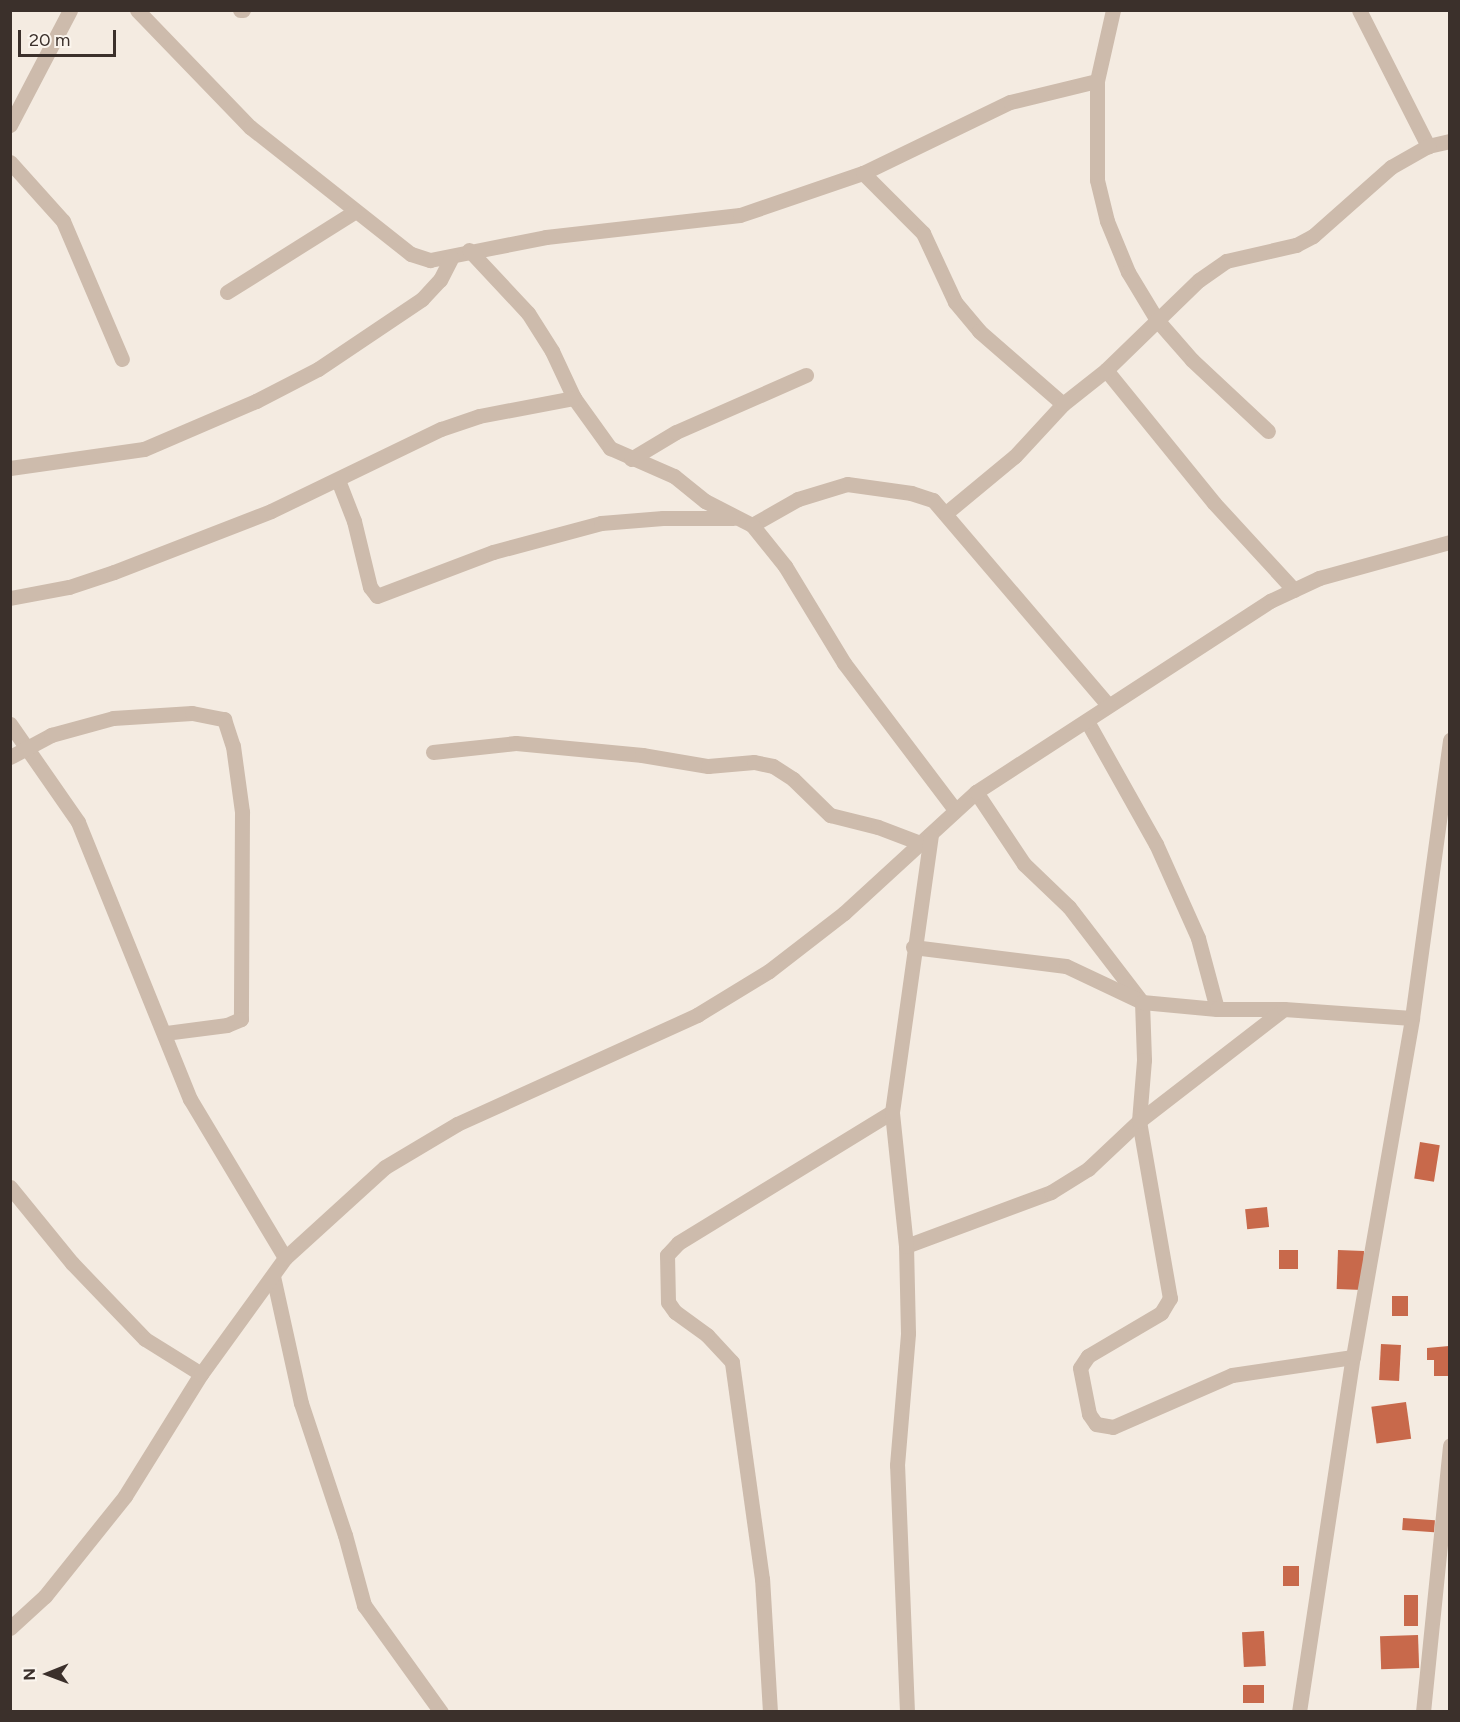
<!DOCTYPE html>
<style>
body{margin:0}
#map{position:relative;width:1460px;height:1722px;overflow:hidden;background:#f4ebe1;font-family:Figtree,sans-serif}
div>[style]{position:absolute}
[style*='--x']{left:calc(var(--x)*1px);top:calc(var(--y)*1px);width:calc(var(--w)*1px);rotate:calc(var(--a)*1deg)}
.building>*{inset:0;background:#c8694b;transform-origin:0 0}
.street>*{height:15px;margin:-7.5px;padding:0 7.5px;transform-origin:7.5px;border-radius:7.5px;background:#cdbbac}
span{translate:-50% -50%;white-space:nowrap;text-align:center;line-height:1.15;-webkit-text-stroke:4.5px #fbf5ee;paint-order:stroke}
.frame{position:absolute;inset:0;border:12px solid #3b302b;pointer-events:none}
.north{position:absolute;left:18px;top:1644px;width:60px;height:60px;-webkit-text-stroke:4px #fbf5ee;paint-order:stroke;rotate:269deg;font-size:16px;font-weight:700;line-height:24px;text-align:center;color:#3b302b}
.north::after{content:'';display:block;margin:auto;width:21px;height:27px;background:#3b302b;clip-path:polygon(50% 0,100% 100%,50% 72%,0 100%)}
.scale{position:absolute;left:18px;top:30px;width:98px;height:27px;box-sizing:border-box;border:3px solid #3b302b;border-top:0;padding-left:8px;font-size:18px;line-height:21px;white-space:nowrap;color:#3b302b;-webkit-text-stroke:4px #fbf5ee;paint-order:stroke}
</style>
<div id="map">
<div class="building">
<i style="left:1420px;top:1142px;width:20px;height:37px;rotate:9deg"></i>
<i style="left:1267px;top:1207px;width:20px;height:22px;rotate:84deg"></i>
<i style="left:1298px;top:1250px;width:19px;height:19px;rotate:90deg"></i>
<i style="left:1338px;top:1250px;width:26px;height:39px;rotate:2deg"></i>
<i style="left:1392px;top:1296px;width:16px;height:20px"></i>
<i style="left:1381px;top:1344px;width:20px;height:36px;rotate:3deg"></i>
<i style="clip-path:polygon(1449px 1346px,1449px 1376px,1434px 1376px,1434px 1360px,1427px 1360px,1427px 1348px)"></i>
<i style="left:1406px;top:1402px;width:37px;height:35px;rotate:82deg"></i>
<i style="left:1403px;top:1518px;width:32px;height:12px;rotate:4deg"></i>
<i style="left:1283px;top:1566px;width:16px;height:20px"></i>
<i style="left:1404px;top:1595px;width:14px;height:31px"></i>
<i style="left:1264px;top:1631px;width:35px;height:22px;rotate:87deg"></i>
<i style="left:1418px;top:1635px;width:33px;height:38px;rotate:88deg"></i>
<i style="left:1243px;top:1685px;width:21px;height:18px"></i>
</div>
<div class="street">
<i style="--x:137;--y:10;--w:163;--a:46"></i>
<i style="--x:250;--y:127;--w:205;--a:38.3"></i>
<i style="--x:411;--y:254;--w:20;--a:18"></i>
<i style="--x:430;--y:260;--w:118;--a:-11.2"></i>
<i style="--x:546;--y:237;--w:195;--a:-6.5"></i>
<i style="--x:740;--y:215;--w:130;--a:-18.9"></i>
<i style="--x:863;--y:173;--w:163;--a:-25.8"></i>
<i style="--x:1010;--y:102;--w:89;--a:-13.6"></i>
<i style="--x:240;--y:10;--w:3;--a:0"></i>
<i style="--x:1113;--y:10;--w:73;--a:102.7"></i>
<i style="--x:1097;--y:81;--w:99;--a:90"></i>
<i style="--x:1097;--y:180;--w:42;--a:76.3"></i>
<i style="--x:1107;--y:221;--w:55;--a:67.6"></i>
<i style="--x:1128;--y:272;--w:56;--a:58.9"></i>
<i style="--x:1157;--y:320;--w:53;--a:48.8"></i>
<i style="--x:1192;--y:360;--w:104;--a:43.1"></i>
<i style="--x:1359;--y:10;--w:153;--a:63.1"></i>
<i style="--x:1428;--y:146;--w:23;--a:-13"></i>
<i style="--x:10;--y:125;--w:130;--a:-62.4"></i>
<i style="--x:10;--y:162;--w:79;--a:48.1"></i>
<i style="--x:63;--y:221;--w:150;--a:66.9"></i>
<i style="--x:863;--y:173;--w:85;--a:45"></i>
<i style="--x:923;--y:233;--w:76;--a:65.1"></i>
<i style="--x:955;--y:302;--w:38;--a:50"></i>
<i style="--x:979;--y:331;--w:111;--a:41"></i>
<i style="--x:469;--y:250;--w:86;--a:46.9"></i>
<i style="--x:528;--y:313;--w:45;--a:57.7"></i>
<i style="--x:552;--y:351;--w:52;--a:64.9"></i>
<i style="--x:574;--y:398;--w:62;--a:54.2"></i>
<i style="--x:610;--y:448;--w:70;--a:23.6"></i>
<i style="--x:674;--y:476;--w:40;--a:39"></i>
<i style="--x:705;--y:501;--w:53;--a:27.1"></i>
<i style="--x:752;--y:525;--w:53;--a:-29.5"></i>
<i style="--x:798;--y:499;--w:51;--a:-17"></i>
<i style="--x:847;--y:484;--w:65;--a:8"></i>
<i style="--x:911;--y:493;--w:23;--a:18"></i>
<i style="--x:933;--y:500;--w:270;--a:49.5"></i>
<i style="--x:227;--y:292;--w:150;--a:-32.2"></i>
<i style="--x:1106;--y:370;--w:171;--a:50.9"></i>
<i style="--x:1214;--y:503;--w:118;--a:47.4"></i>
<i style="--x:631;--y:459;--w:52;--a:-31"></i>
<i style="--x:676;--y:432;--w:142;--a:-23.7"></i>
<i style="--x:10;--y:468;--w:135;--a:-8.1"></i>
<i style="--x:144;--y:449;--w:122;--a:-23.2"></i>
<i style="--x:256;--y:401;--w:70;--a:-27.3"></i>
<i style="--x:318;--y:369;--w:125;--a:-33.9"></i>
<i style="--x:422;--y:299;--w:26;--a:-47"></i>
<i style="--x:440;--y:280;--w:25;--a:-63"></i>
<i style="--x:338;--y:480;--w:44;--a:68.7"></i>
<i style="--x:354;--y:521;--w:68;--a:76.4"></i>
<i style="--x:370;--y:587;--w:11;--a:52"></i>
<i style="--x:377;--y:596;--w:124;--a:-20.8"></i>
<i style="--x:493;--y:552;--w:112;--a:-15"></i>
<i style="--x:601;--y:523;--w:62;--a:-4.6"></i>
<i style="--x:663;--y:518;--w:70;--a:0"></i>
<i style="--x:946;--y:513;--w:89;--a:-39.6"></i>
<i style="--x:1015;--y:456;--w:71;--a:-47.3"></i>
<i style="--x:1063;--y:404;--w:55;--a:-38.3"></i>
<i style="--x:1106;--y:370;--w:129;--a:-44.1"></i>
<i style="--x:1199;--y:280;--w:33;--a:-35"></i>
<i style="--x:1226;--y:261;--w:72;--a:-12.9"></i>
<i style="--x:1296;--y:245;--w:19;--a:-28"></i>
<i style="--x:1313;--y:236;--w:104;--a:-41.5"></i>
<i style="--x:1391;--y:167;--w:43;--a:-29.6"></i>
<i style="--x:752;--y:525;--w:53;--a:51.2"></i>
<i style="--x:785;--y:566;--w:114;--a:58.7"></i>
<i style="--x:844;--y:663;--w:184;--a:52.9"></i>
<i style="--x:10;--y:598;--w:60;--a:-10.6"></i>
<i style="--x:69;--y:587;--w:47;--a:-18.4"></i>
<i style="--x:114;--y:572;--w:168;--a:-21.2"></i>
<i style="--x:271;--y:511;--w:189;--a:-25.8"></i>
<i style="--x:441;--y:429;--w:40;--a:-18.9"></i>
<i style="--x:479;--y:416;--w:97;--a:-10.7"></i>
<i style="--x:1088;--y:723;--w:139;--a:60.7"></i>
<i style="--x:1156;--y:844;--w:103;--a:65.9"></i>
<i style="--x:1198;--y:938;--w:73;--a:75"></i>
<i style="--x:10;--y:724;--w:119;--a:55.2"></i>
<i style="--x:78;--y:822;--w:299;--a:68"></i>
<i style="--x:190;--y:1099;--w:185;--a:59.1"></i>
<i style="--x:433;--y:752;--w:83;--a:-6.2"></i>
<i style="--x:516;--y:743;--w:127;--a:5.4"></i>
<i style="--x:642;--y:755;--w:67;--a:9.5"></i>
<i style="--x:708;--y:766;--w:46;--a:-5"></i>
<i style="--x:754;--y:762;--w:19;--a:12"></i>
<i style="--x:773;--y:766;--w:24;--a:33"></i>
<i style="--x:793;--y:779;--w:52;--a:44.2"></i>
<i style="--x:830;--y:815;--w:49;--a:14"></i>
<i style="--x:878;--y:827;--w:45;--a:20.9"></i>
<i style="--x:10;--y:757;--w:47;--a:-28.2"></i>
<i style="--x:51;--y:735;--w:64;--a:-15.3"></i>
<i style="--x:113;--y:718;--w:79;--a:-3.6"></i>
<i style="--x:192;--y:713;--w:33;--a:11"></i>
<i style="--x:224;--y:719;--w:28;--a:72"></i>
<i style="--x:233;--y:746;--w:67;--a:82.2"></i>
<i style="--x:242;--y:812;--w:207;--a:90.3"></i>
<i style="--x:241;--y:1019;--w:15;--a:157"></i>
<i style="--x:227;--y:1025;--w:63;--a:172.6"></i>
<i style="--x:976;--y:792;--w:87;--a:56.3"></i>
<i style="--x:1024;--y:864;--w:62;--a:43.7"></i>
<i style="--x:1069;--y:907;--w:120;--a:52.5"></i>
<i style="--x:1142;--y:1002;--w:58;--a:88"></i>
<i style="--x:1144;--y:1060;--w:61;--a:94.7"></i>
<i style="--x:1139;--y:1121;--w:180;--a:80.1"></i>
<i style="--x:1170;--y:1298;--w:17;--a:121"></i>
<i style="--x:1161;--y:1313;--w:85;--a:149.5"></i>
<i style="--x:1088;--y:1356;--w:14;--a:124"></i>
<i style="--x:1080;--y:1368;--w:47;--a:78.9"></i>
<i style="--x:1089;--y:1414;--w:12;--a:55"></i>
<i style="--x:1096;--y:1424;--w:17;--a:10"></i>
<i style="--x:1113;--y:1427;--w:130;--a:-23.6"></i>
<i style="--x:1232;--y:1375;--w:122;--a:-8.5"></i>
<i style="--x:913;--y:947;--w:154;--a:7.1"></i>
<i style="--x:1066;--y:966;--w:84;--a:25.3"></i>
<i style="--x:1142;--y:1002;--w:75;--a:5.3"></i>
<i style="--x:1217;--y:1009;--w:67;--a:0"></i>
<i style="--x:10;--y:1187;--w:98;--a:50.8"></i>
<i style="--x:72;--y:1263;--w:105;--a:46.2"></i>
<i style="--x:145;--y:1339;--w:66;--a:32"></i>
<i style="--x:906;--y:1246;--w:155;--a:-20.4"></i>
<i style="--x:1051;--y:1192;--w:44;--a:-31.9"></i>
<i style="--x:1088;--y:1169;--w:70;--a:-43.3"></i>
<i style="--x:1139;--y:1121;--w:183;--a:-37.7"></i>
<i style="--x:1284;--y:1009;--w:128;--a:4"></i>
<i style="--x:273;--y:1276;--w:130;--a:77.6"></i>
<i style="--x:301;--y:1403;--w:139;--a:71.6"></i>
<i style="--x:345;--y:1535;--w:73;--a:74.8"></i>
<i style="--x:364;--y:1605;--w:132;--a:54.3"></i>
<i style="--x:10;--y:1628;--w:47;--a:-42.4"></i>
<i style="--x:45;--y:1596;--w:128;--a:-51.3"></i>
<i style="--x:125;--y:1496;--w:144;--a:-58.1"></i>
<i style="--x:201;--y:1374;--w:143;--a:-54.1"></i>
<i style="--x:285;--y:1258;--w:135;--a:-42.3"></i>
<i style="--x:385;--y:1167;--w:84;--a:-30.8"></i>
<i style="--x:457;--y:1124;--w:264;--a:-24.4"></i>
<i style="--x:697;--y:1015;--w:84;--a:-31.4"></i>
<i style="--x:769;--y:971;--w:95;--a:-37.7"></i>
<i style="--x:844;--y:913;--w:179;--a:-42.5"></i>
<i style="--x:976;--y:792;--w:351;--a:-33"></i>
<i style="--x:1270;--y:601;--w:54;--a:-25.1"></i>
<i style="--x:1319;--y:578;--w:136;--a:-15.4"></i>
<i style="--x:770;--y:1712;--w:133;--a:-93.4"></i>
<i style="--x:762;--y:1579;--w:219;--a:-97.9"></i>
<i style="--x:732;--y:1362;--w:37;--a:-133"></i>
<i style="--x:707;--y:1335;--w:39;--a:-144"></i>
<i style="--x:675;--y:1312;--w:12;--a:-125"></i>
<i style="--x:668;--y:1302;--w:47;--a:-91.2"></i>
<i style="--x:667;--y:1255;--w:16;--a:-47"></i>
<i style="--x:678;--y:1243;--w:251;--a:-31.5"></i>
<i style="--x:907;--y:1712;--w:247;--a:-92.3"></i>
<i style="--x:897;--y:1465;--w:132;--a:-85.2"></i>
<i style="--x:908;--y:1333;--w:87;--a:-91.3"></i>
<i style="--x:906;--y:1246;--w:135;--a:-96"></i>
<i style="--x:892;--y:1112;--w:280;--a:-82"></i>
<i style="--x:1299;--y:1712;--w:359;--a:-81.4"></i>
<i style="--x:1353;--y:1357;--w:344;--a:-80.1"></i>
<i style="--x:1412;--y:1018;--w:281;--a:-82.2"></i>
<i style="--x:1423;--y:1712;--w:268;--a:-84.2"></i>
</div>
<div class="frame"></div>
<div class="north">N</div>
<div class="scale">20 m</div>
</div>
